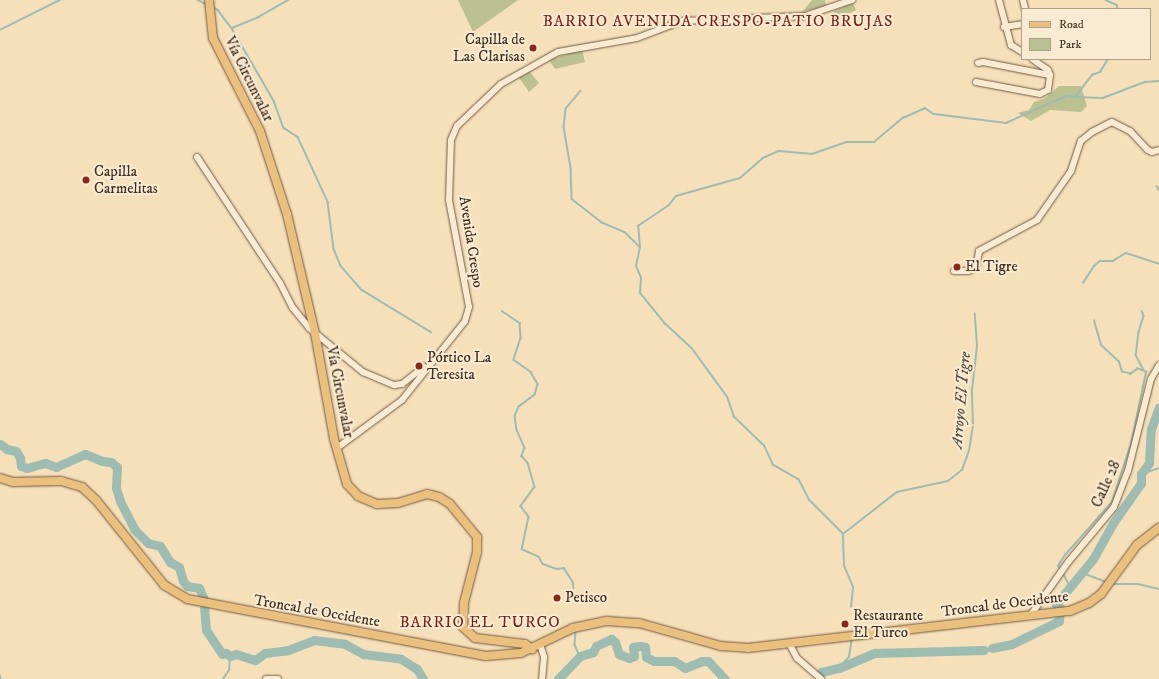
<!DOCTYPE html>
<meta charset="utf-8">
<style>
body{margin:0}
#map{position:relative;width:1159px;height:679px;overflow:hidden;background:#f6e0b9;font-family:"IM FELL DW Pica",serif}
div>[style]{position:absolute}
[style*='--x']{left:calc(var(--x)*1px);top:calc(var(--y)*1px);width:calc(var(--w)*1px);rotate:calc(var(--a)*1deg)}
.green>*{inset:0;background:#bbc290;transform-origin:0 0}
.stream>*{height:1.5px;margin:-0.75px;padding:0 0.75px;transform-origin:0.75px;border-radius:0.75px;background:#9dbdb2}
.river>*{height:9px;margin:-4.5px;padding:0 4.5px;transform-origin:4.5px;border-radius:4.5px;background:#9dbdb2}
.roads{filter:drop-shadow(0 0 1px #6e5a46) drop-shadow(0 0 1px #6e5a46)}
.minor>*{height:6px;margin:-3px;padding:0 3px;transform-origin:3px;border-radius:3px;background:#f9ebd2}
.major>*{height:8px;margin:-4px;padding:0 4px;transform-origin:4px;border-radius:4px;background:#ebc07c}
.dots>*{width:11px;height:11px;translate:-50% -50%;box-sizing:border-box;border:2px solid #f9ebd2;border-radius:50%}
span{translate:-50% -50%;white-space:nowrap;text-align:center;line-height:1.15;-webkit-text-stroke:4px #f9ebd2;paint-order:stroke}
.poi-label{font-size:15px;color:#402e20}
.right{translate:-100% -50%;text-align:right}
.left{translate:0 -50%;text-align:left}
.street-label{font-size:15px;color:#402e20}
.neighbourhood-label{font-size:16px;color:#7a1f14;letter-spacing:1px}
.water-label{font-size:16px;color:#575244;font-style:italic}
.legend{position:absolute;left:1021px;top:8px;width:130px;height:52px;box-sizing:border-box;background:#f9ebd2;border:1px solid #af9f8b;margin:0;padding:5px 7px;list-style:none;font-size:12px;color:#402e20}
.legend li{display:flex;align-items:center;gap:8px;height:20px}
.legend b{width:20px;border:1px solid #af9f8b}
</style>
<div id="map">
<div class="green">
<i style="clip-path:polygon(458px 0,518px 0,473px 32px)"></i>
<i style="clip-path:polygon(812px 0,825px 0,826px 6px,802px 12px)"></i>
<i style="left:853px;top:3px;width:8px;height:21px;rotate:67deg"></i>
<i style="clip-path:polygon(758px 21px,793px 21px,780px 22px,779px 25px,773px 22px,711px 25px)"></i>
<i style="clip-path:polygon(582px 49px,585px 62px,555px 69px,549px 60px)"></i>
<i style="clip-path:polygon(529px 71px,539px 83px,529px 92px,518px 76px)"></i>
<i style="clip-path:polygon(1059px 86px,1081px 86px,1087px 106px,1081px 112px,1050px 110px,1031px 121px,1018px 113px,1029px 110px,1034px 102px,1044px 99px)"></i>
</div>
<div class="stream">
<i style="--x:198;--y:0;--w:9;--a:27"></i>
<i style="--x:1106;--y:0;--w:12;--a:24"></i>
<i style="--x:1117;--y:5;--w:4;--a:76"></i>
<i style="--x:213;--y:7;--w:6;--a:31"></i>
<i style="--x:218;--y:10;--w:25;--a:53"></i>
<i style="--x:233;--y:30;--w:82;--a:60"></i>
<i style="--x:274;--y:101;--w:29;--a:70"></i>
<i style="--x:284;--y:128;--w:17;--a:33"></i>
<i style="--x:298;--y:137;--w:72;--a:65.2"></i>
<i style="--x:328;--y:202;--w:47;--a:82.7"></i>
<i style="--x:334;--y:249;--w:18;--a:68"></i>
<i style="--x:341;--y:266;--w:32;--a:49"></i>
<i style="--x:362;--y:290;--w:81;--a:31.3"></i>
<i style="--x:232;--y:28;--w:27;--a:-22"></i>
<i style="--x:257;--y:18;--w:36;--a:-30"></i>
<i style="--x:0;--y:30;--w:67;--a:-26.6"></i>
<i style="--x:581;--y:91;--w:23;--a:130"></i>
<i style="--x:566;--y:109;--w:18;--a:96"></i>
<i style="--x:564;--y:127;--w:42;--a:80.3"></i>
<i style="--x:571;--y:168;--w:31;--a:88"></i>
<i style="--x:572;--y:199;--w:37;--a:38"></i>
<i style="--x:601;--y:222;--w:26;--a:23"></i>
<i style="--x:625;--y:232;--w:21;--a:45"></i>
<i style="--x:1075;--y:97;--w:28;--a:2"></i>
<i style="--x:1103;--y:98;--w:45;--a:-20.9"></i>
<i style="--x:1145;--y:82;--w:14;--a:-4"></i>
<i style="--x:1157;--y:186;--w:4;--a:63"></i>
<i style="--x:1083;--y:283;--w:20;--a:-57"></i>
<i style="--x:1094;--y:266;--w:8;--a:-40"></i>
<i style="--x:1100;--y:261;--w:13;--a:0"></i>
<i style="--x:1113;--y:261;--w:15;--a:-32"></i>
<i style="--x:1126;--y:253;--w:35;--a:18"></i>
<i style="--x:502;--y:311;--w:22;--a:34"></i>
<i style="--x:520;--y:323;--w:15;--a:86"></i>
<i style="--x:521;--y:338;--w:23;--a:108"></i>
<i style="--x:514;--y:360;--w:21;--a:35"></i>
<i style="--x:531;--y:372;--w:14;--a:60"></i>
<i style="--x:538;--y:384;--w:11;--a:105"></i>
<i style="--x:535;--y:395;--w:20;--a:143"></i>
<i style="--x:519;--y:407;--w:10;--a:114"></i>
<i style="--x:515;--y:416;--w:14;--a:82"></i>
<i style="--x:517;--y:430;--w:20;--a:66"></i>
<i style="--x:525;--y:448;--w:9;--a:111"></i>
<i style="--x:522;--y:456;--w:9;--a:49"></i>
<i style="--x:528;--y:463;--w:25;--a:74"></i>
<i style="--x:535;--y:487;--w:24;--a:126"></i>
<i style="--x:521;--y:506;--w:14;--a:54"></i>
<i style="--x:529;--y:517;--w:33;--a:102"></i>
<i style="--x:522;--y:549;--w:19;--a:25"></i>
<i style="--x:539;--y:557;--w:8;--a:60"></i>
<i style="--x:543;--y:564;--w:15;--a:20"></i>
<i style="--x:557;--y:569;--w:7;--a:-8"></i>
<i style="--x:564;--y:568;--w:17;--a:57"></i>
<i style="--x:573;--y:582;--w:6;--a:81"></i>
<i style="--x:1142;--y:311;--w:5;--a:68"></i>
<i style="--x:1144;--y:316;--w:17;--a:107"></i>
<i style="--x:1139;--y:332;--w:23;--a:97"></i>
<i style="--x:1136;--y:355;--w:16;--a:63"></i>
<i style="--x:973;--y:424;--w:34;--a:-92"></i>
<i style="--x:972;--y:390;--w:44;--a:-83.5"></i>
<i style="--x:977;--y:346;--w:32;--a:-94"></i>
<i style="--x:1141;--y:474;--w:19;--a:-18"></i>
<i style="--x:843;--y:534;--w:68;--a:-37.9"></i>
<i style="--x:897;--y:492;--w:52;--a:-12.2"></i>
<i style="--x:948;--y:481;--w:18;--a:-38"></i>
<i style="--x:962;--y:470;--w:20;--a:-70"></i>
<i style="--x:969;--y:451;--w:24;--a:-81"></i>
<i style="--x:1061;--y:570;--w:5;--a:-127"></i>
<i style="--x:1058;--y:566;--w:13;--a:-58"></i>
<i style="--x:1065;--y:555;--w:71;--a:-48.4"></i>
<i style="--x:1112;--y:502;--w:61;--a:-71.9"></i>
<i style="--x:1131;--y:444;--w:74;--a:-78.2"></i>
<i style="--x:1146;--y:372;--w:9;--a:-159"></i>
<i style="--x:1138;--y:369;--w:9;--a:144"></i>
<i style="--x:1131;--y:374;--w:9;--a:-167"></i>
<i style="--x:1122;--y:372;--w:10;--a:-107"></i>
<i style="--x:1119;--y:362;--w:25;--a:-137"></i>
<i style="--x:1101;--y:345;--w:25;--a:-106"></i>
<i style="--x:1063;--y:573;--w:17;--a:62"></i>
<i style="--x:1083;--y:573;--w:26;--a:21"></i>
<i style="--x:1112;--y:584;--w:26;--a:0"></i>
<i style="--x:1138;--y:584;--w:22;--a:13"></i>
<i style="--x:851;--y:607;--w:20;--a:-84"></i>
<i style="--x:853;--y:587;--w:23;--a:-113"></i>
<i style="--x:844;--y:566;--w:32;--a:-92"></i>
<i style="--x:843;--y:534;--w:48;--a:-135"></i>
<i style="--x:809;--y:500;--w:22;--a:-117"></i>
<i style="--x:799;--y:480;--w:30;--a:-150"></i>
<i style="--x:773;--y:465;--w:21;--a:-115"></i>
<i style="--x:764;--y:446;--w:42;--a:-136"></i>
<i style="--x:734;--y:417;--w:21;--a:-109"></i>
<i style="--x:727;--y:397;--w:59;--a:-126.1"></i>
<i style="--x:692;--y:349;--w:37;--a:-137"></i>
<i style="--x:665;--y:324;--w:40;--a:-129"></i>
<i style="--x:640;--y:293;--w:15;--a:-86"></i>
<i style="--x:641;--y:278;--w:13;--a:-113"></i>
<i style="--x:636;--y:266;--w:19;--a:-78"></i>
<i style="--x:640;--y:247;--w:21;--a:-95"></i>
<i style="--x:638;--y:226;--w:37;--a:-34"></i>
<i style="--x:669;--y:205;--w:11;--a:-52"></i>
<i style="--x:676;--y:196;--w:66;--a:-15.7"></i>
<i style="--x:740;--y:178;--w:30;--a:-41"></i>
<i style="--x:763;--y:158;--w:17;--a:-24"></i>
<i style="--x:779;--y:151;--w:33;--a:5"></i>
<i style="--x:812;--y:154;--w:37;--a:-19"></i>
<i style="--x:847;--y:142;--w:27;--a:0"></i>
<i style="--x:874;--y:142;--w:38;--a:-40"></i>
<i style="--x:903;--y:118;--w:24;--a:-24"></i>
<i style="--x:925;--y:108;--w:11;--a:34"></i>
<i style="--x:934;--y:114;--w:73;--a:7.1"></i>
<i style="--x:1006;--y:123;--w:66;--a:-24.2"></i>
<i style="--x:1066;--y:96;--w:9;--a:6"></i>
<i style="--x:1075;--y:97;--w:28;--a:-52"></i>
<i style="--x:1092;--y:75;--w:9;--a:-21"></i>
<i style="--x:1100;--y:72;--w:15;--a:-58"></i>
<i style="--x:576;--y:631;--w:14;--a:94"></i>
<i style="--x:575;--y:645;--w:12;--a:66"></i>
<i style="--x:839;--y:668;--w:15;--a:-48"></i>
<i style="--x:849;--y:657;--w:18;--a:-81"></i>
<i style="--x:0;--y:675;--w:4;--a:76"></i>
<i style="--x:223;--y:679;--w:11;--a:-56"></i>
<i style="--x:229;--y:670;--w:14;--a:-86"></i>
</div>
<div class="river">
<i style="--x:0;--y:444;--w:9;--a:36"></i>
<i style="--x:7;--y:449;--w:9;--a:13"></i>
<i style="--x:16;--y:451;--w:8;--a:60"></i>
<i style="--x:20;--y:458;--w:8;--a:83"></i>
<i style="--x:21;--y:466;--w:6;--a:18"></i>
<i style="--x:27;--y:468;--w:19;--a:-16"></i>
<i style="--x:45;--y:463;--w:12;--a:20"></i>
<i style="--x:56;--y:467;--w:32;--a:-24"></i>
<i style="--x:85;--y:454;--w:18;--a:22"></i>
<i style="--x:102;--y:461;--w:9;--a:6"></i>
<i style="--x:111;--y:462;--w:8;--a:40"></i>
<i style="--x:117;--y:467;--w:21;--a:93"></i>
<i style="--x:116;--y:488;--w:14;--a:73"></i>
<i style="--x:120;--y:501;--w:31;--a:63"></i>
<i style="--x:134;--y:529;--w:20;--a:45"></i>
<i style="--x:148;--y:543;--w:12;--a:14"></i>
<i style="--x:160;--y:546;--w:19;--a:58"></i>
<i style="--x:170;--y:562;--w:10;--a:29"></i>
<i style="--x:179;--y:567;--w:15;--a:74"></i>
<i style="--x:183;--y:581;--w:6;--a:51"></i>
<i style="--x:187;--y:586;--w:12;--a:9"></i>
<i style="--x:199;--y:588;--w:12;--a:66"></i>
<i style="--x:204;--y:607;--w:23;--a:85"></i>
<i style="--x:206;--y:630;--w:29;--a:56"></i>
<i style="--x:222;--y:654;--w:4;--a:-14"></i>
<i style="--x:226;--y:653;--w:5;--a:37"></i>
<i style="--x:230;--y:656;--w:6;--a:-18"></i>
<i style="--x:236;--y:654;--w:20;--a:18"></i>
<i style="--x:255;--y:660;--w:12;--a:-35"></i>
<i style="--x:265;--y:653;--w:23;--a:-7"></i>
<i style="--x:288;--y:650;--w:28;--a:-21"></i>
<i style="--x:314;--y:640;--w:31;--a:7"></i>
<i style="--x:345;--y:644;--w:21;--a:29"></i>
<i style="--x:363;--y:654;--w:38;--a:7"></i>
<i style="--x:401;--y:659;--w:19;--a:32"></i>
<i style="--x:417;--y:669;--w:12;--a:59"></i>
<i style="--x:992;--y:648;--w:20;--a:-11"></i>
<i style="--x:1012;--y:644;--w:52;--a:-26.1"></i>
<i style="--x:1059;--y:621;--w:13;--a:-86"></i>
<i style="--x:1060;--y:608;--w:6;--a:-135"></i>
<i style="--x:1056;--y:604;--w:58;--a:-50.6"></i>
<i style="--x:1093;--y:559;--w:41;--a:-60.9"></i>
<i style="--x:1113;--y:523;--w:49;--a:-55"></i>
<i style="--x:1141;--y:483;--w:9;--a:-90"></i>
<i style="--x:1141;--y:474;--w:14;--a:-54"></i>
<i style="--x:1149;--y:463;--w:34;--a:-87"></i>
<i style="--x:1151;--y:429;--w:23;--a:-70"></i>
<i style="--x:821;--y:672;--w:18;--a:-13"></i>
<i style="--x:839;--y:668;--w:39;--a:-23"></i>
<i style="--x:875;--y:653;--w:109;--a:-1.6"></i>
<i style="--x:558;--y:679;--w:32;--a:-46"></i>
<i style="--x:580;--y:656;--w:14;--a:-17"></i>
<i style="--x:593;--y:652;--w:7;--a:-63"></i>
<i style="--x:596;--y:646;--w:17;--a:-25"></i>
<i style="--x:611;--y:639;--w:5;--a:37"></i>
<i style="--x:615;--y:642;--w:13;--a:72"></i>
<i style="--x:619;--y:654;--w:11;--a:22"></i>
<i style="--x:629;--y:658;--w:5;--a:-22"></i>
<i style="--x:634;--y:656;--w:9;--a:-96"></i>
<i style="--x:633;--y:647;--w:7;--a:-8"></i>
<i style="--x:640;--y:646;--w:5;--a:11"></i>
<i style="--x:645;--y:647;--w:10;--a:84"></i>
<i style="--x:646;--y:657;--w:9;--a:27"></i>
<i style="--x:654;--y:661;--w:20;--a:0"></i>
<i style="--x:674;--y:661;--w:13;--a:32"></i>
<i style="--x:685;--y:668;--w:18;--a:-22"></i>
<i style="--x:702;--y:661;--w:6;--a:0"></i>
<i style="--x:708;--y:661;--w:25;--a:47"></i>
</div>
<div class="roads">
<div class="minor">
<i style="--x:999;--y:0;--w:47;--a:75.1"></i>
<i style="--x:1011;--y:45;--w:13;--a:32"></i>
<i style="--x:1023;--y:0;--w:9;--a:77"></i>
<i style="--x:1004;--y:27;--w:18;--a:-9"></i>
<i style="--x:978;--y:63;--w:5;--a:-11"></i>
<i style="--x:983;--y:62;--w:68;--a:11"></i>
<i style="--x:976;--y:82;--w:65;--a:10.6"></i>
<i style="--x:1040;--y:94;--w:9;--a:-27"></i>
<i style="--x:1048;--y:90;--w:15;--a:-82"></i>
<i style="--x:1050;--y:75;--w:5;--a:-112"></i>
<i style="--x:1048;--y:70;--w:19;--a:-145"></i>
<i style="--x:197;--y:157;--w:151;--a:56.6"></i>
<i style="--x:280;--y:283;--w:28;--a:63"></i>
<i style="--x:293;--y:308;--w:26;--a:51"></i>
<i style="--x:309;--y:328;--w:70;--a:39.2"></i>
<i style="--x:363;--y:372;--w:34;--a:23"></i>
<i style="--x:394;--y:385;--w:8;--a:-7"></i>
<i style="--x:402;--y:384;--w:28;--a:-38"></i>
<i style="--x:954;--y:271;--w:14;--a:0"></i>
<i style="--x:968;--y:271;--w:9;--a:-27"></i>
<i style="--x:976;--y:267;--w:16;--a:-79"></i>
<i style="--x:979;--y:251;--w:66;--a:-28.1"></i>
<i style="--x:1037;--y:220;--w:60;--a:-55.2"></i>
<i style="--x:1071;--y:171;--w:32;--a:-72"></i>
<i style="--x:1081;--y:141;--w:14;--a:-39"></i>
<i style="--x:1092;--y:132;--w:22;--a:-27"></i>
<i style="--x:1112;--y:122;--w:20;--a:27"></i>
<i style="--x:1130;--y:131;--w:26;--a:47"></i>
<i style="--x:1148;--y:150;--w:4;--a:27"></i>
<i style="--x:1152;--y:152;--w:7;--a:-16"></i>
<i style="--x:337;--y:448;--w:81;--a:-36.4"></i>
<i style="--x:402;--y:400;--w:101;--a:-51.4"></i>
<i style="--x:465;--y:321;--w:15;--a:-74"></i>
<i style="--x:469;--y:307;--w:109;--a:-100.6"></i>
<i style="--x:449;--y:200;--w:60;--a:-88.1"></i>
<i style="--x:451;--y:140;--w:15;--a:-67"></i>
<i style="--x:457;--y:126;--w:61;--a:-43.7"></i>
<i style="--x:501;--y:84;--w:65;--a:-29.3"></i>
<i style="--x:558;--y:52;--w:80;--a:-10"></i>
<i style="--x:637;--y:38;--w:48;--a:-20.7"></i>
<i style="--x:682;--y:21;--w:123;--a:-2.3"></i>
<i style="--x:805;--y:16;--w:50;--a:-18.8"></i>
<i style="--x:1030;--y:616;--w:67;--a:-54.7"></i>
<i style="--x:1069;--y:561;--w:70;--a:-50.2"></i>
<i style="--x:1114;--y:507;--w:39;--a:-69"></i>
<i style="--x:1128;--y:471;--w:95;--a:-76"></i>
<i style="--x:1151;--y:379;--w:16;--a:-60"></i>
<i style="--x:540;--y:644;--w:14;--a:73"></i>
<i style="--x:544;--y:657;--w:22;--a:95"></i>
<i style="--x:790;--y:645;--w:15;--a:62"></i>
<i style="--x:797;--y:658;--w:32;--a:41"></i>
<i style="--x:266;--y:679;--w:12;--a:0"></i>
</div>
<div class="major">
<i style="--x:209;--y:0;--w:38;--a:84"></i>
<i style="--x:213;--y:38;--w:104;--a:63.2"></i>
<i style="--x:260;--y:131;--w:87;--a:72"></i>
<i style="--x:287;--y:214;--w:122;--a:76.8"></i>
<i style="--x:315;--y:333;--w:108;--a:79.8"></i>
<i style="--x:334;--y:439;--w:47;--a:73.9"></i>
<i style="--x:347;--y:484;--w:16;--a:47"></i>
<i style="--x:358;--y:496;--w:21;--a:23"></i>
<i style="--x:377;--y:504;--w:21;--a:-3"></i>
<i style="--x:398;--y:503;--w:30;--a:-17"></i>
<i style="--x:427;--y:494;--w:12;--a:14"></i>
<i style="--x:439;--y:497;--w:13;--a:32"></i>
<i style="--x:450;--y:504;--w:43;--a:50.7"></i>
<i style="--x:477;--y:537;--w:15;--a:90"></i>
<i style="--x:477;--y:552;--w:53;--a:104.3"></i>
<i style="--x:464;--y:603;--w:24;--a:92"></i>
<i style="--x:463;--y:627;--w:16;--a:43"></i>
<i style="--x:475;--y:638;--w:50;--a:6.8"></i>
<i style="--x:525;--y:644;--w:9;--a:36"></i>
<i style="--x:0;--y:478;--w:14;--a:17"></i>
<i style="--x:13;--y:482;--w:48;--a:-1.2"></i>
<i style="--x:61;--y:481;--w:22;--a:16"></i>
<i style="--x:82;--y:487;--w:19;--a:43"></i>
<i style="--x:96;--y:500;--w:109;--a:51.3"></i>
<i style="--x:164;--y:585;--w:27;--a:31"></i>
<i style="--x:187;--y:599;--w:304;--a:10.8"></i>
<i style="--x:486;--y:656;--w:35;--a:-5"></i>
<i style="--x:521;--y:653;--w:58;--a:-25.7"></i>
<i style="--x:573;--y:628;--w:35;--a:-12"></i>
<i style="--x:607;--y:621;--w:32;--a:4"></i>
<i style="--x:639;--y:623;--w:85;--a:15.7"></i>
<i style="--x:721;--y:646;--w:27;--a:4"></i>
<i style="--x:748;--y:648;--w:324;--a:-6.6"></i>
<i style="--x:1070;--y:611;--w:21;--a:-23"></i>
<i style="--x:1089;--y:603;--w:15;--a:-37"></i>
<i style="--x:1101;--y:594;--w:61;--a:-53.7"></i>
<i style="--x:1137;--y:545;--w:28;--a:-38"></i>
</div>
</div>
<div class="dots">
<i style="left:533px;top:48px;background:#8f2418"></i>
<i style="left:86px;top:180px;background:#8f2418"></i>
<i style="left:957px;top:267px;background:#8f2418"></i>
<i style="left:419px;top:366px;background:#8f2418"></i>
<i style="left:557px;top:598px;background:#8f2418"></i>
<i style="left:845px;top:624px;background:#8f2418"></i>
</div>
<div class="poi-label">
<span class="right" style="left:525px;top:48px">Capilla de<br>Las Clarisas</span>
<span class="left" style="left:94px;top:180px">Capilla<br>Carmelitas</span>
<span class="left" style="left:965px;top:267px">El Tigre</span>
<span class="left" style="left:427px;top:366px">Pórtico La<br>Teresita</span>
<span class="left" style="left:565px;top:598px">Petisco</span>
<span class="left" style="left:853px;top:624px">Restaurante<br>El Turco</span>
</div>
<div class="street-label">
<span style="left:249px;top:79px;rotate:64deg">Vía Circunvalar</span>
<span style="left:471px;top:242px;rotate:81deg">Avenida Crespo</span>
<span style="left:340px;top:392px;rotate:79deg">Vía Circunvalar</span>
<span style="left:1106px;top:484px;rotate:-66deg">Calle 28</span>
<span style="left:1005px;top:604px;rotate:-7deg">Troncal de Occidente</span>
<span style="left:317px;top:611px;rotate:10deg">Troncal de Occidente</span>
</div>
<div class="neighbourhood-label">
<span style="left:718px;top:21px">BARRIO AVENIDA CRESPO-PATIO BRUJAS</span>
<span style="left:480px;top:622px">BARRIO EL TURCO</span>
</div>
<div class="water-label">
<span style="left:961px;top:400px;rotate:-85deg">Arroyo El Tigre</span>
</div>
<ul class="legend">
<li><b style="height:5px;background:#ebc07c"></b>Road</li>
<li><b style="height:11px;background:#bbc290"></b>Park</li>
</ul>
</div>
